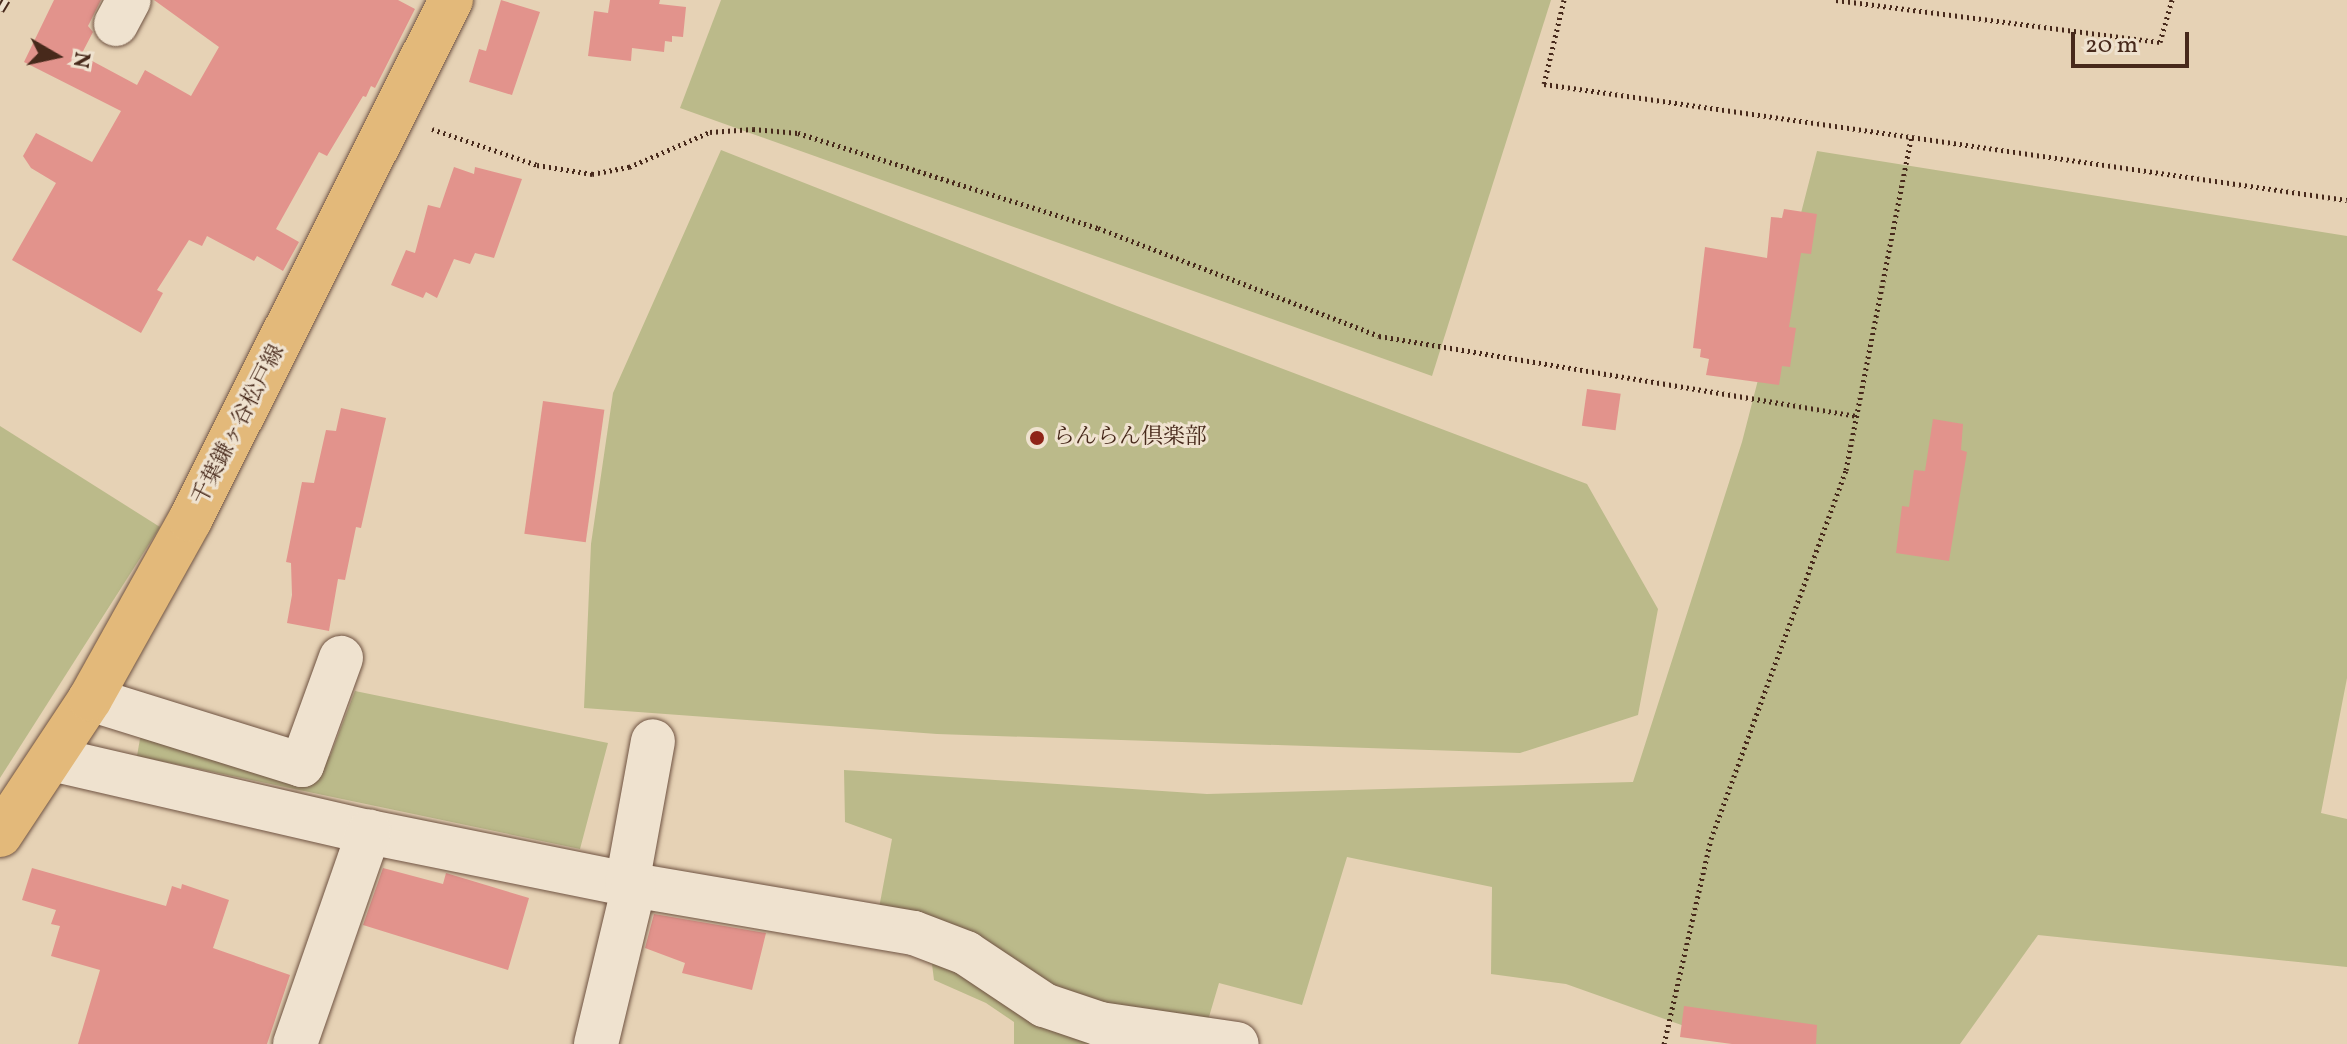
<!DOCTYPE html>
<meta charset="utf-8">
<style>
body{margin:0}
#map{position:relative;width:2347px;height:1044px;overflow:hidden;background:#e6d2b5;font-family:Vollkorn,"Noto Serif JP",serif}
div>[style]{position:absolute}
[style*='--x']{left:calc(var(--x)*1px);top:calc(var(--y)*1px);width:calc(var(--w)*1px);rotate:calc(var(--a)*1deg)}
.green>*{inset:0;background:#bbba8a}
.building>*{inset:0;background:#e2938c;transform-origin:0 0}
.path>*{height:5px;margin-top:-2.5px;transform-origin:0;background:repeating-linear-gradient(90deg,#47291b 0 2px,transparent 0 6px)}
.roads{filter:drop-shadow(0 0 2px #6f5342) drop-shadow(0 0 2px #6f5342)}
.minor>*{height:44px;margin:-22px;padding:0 22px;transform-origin:22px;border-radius:22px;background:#efe2cf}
.major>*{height:44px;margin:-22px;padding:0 22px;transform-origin:22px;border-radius:22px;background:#e3b97a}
.rail>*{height:9px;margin-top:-4.5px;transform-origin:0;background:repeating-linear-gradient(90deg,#efe2cf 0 18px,#47291b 0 36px);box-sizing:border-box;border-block:2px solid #47291b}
.dots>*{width:22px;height:22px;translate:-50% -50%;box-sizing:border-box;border:4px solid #efe2cf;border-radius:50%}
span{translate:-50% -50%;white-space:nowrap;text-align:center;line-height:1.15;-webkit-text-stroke:6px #efe2cf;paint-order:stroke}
.street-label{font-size:22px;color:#47291b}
.poi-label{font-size:22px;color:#47291b}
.left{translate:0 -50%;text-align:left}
.north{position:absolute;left:16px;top:16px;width:80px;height:80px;-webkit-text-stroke:6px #efe2cf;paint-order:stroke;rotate:99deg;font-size:22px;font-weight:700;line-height:32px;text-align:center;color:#47291b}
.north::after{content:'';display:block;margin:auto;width:28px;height:36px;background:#47291b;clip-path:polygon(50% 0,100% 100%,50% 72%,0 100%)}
.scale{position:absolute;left:2071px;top:32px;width:118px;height:36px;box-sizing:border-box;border:4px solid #47291b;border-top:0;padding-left:10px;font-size:24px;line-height:28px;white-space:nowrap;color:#47291b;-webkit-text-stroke:6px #efe2cf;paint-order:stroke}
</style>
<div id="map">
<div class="green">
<i style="clip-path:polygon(721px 0,1551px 0,1432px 376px,680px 108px)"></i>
<i style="clip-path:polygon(721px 150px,1117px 306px,1587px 484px,1658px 609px,1638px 715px,1520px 753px,937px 734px,584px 708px,591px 544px,613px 393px)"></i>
<i style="clip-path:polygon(1817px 151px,2347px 236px,2347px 678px,2321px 813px,2347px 819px,2347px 967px,2038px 935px,1960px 1044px,1735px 1044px,1566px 984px,1491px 974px,1492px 887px,1347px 857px,1302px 1005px,1219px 983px,1201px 1044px,1014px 1044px,1014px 1022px,986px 1003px,934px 980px,932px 964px,896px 947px,879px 908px,892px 839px,845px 822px,844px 770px,1207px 794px,1633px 782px,1742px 442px)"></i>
<i style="clip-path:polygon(0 426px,160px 527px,0 778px)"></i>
<i style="clip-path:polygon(355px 691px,608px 743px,580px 849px,137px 756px,141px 733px,330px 756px)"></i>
</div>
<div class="building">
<i style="clip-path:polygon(54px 0,101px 0,88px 26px,93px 32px,81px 55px,137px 85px,145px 70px,191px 96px,219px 47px,154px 0,398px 0,415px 9px,375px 88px,371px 86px,366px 97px,363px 96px,327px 156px,319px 152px,276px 229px,299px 242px,283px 271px,257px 256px,254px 261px,207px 236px,202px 246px,189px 240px,157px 290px,163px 293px,141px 333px,12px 260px,56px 183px,31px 168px,23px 156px,36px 133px,92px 162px,121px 111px,24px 62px)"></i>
<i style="clip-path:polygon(501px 0,540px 12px,512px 95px,469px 82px,479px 49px,486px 51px)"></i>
<i style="clip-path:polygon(610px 0,660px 0,659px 4px,686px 7px,683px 37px,672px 36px,672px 42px,665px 41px,664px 52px,632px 48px,631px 61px,588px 56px,594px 11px,608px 13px)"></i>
<i style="clip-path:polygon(454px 167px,474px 174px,475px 167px,522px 179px,494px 258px,475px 253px,470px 264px,454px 259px,437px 298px,426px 292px,423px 298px,391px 285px,406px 250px,415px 253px,428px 205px,440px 208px)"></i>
<i style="clip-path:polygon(1784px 209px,1817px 214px,1811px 254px,1801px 253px,1789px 327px,1796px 328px,1790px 367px,1782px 366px,1779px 385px,1706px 375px,1709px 359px,1700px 357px,1701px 349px,1693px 348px,1705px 247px,1767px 258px,1771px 217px,1782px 218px)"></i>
<i style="left:1587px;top:389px;width:34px;height:37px;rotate:8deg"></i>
<i style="left:543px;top:401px;width:62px;height:134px;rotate:8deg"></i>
<i style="clip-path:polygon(341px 408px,386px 418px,361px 528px,356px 527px,345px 580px,338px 579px,329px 631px,287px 623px,292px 595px,291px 563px,286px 562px,302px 482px,314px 483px,326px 430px,336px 431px)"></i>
<i style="clip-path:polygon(1933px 419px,1963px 424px,1961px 450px,1967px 452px,1949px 561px,1896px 553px,1902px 506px,1909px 507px,1914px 470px,1925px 471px)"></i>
<i style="clip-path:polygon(32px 868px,166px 906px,172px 886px,181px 889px,182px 884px,229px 900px,213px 948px,290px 975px,267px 1044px,78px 1044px,100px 970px,51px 956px,60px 926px,51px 924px,56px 910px,22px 900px)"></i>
<i style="clip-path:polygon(383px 868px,443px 884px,446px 873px,529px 898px,508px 970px,363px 925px)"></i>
<i style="clip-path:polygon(654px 914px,766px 933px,752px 990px,682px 973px,685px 963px,645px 948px)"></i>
<i style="clip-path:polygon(1684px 1006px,1817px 1025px,1816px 1044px,1732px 1044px,1680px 1037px)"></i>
</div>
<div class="path">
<i style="--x:1564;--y:0;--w:86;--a:103.4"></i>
<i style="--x:1544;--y:84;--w:811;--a:8.22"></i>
<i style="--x:1836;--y:0;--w:327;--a:7.4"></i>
<i style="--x:2160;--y:42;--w:44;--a:-74.1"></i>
<i style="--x:432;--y:129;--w:111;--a:18.9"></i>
<i style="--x:537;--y:165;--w:56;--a:9.3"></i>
<i style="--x:592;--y:174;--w:38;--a:-11"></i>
<i style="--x:629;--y:167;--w:88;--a:-23.4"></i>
<i style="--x:710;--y:132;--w:43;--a:-4"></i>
<i style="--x:753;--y:129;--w:45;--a:5.1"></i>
<i style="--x:798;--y:133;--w:315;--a:17.6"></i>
<i style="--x:1098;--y:228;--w:301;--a:21"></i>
<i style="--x:1379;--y:336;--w:484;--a:9.5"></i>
<i style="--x:1664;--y:1044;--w:210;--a:-77.1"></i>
<i style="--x:1711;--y:839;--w:393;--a:-69.9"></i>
<i style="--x:1846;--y:470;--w:341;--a:-78.9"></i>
</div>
<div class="roads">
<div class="minor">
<i style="--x:116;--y:24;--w:27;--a:-62"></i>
<i style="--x:90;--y:699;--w:222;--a:17.3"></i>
<i style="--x:302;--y:765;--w:114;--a:-70"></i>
<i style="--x:52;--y:759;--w:325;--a:13"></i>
<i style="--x:369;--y:832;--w:263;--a:11.4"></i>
<i style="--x:627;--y:884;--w:291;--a:9.7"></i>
<i style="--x:914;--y:933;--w:56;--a:21"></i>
<i style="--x:966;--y:953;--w:94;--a:33.7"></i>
<i style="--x:1044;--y:1005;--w:59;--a:18.7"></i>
<i style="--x:1100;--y:1024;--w:138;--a:8.3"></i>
<i style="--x:627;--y:884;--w:145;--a:-79.7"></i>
<i style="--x:295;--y:1044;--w:225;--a:-70.8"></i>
<i style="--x:596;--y:1044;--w:163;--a:-76.5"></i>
</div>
<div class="major">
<i style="--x:0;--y:835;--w:163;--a:-56.5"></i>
<i style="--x:90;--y:699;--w:205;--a:-60.8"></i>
<i style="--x:190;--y:520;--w:582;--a:-63.35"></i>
</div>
</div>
<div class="rail">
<i style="--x:0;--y:10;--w:12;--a:-59"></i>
</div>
<div class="dots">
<i style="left:1037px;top:438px;background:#8f2418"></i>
</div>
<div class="street-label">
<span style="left:239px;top:425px;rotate:-63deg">千葉鎌ヶ谷松戸線</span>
</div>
<div class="poi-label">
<span class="left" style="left:1053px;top:438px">らんらん倶楽部</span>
</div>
<div class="north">N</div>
<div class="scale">20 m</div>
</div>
